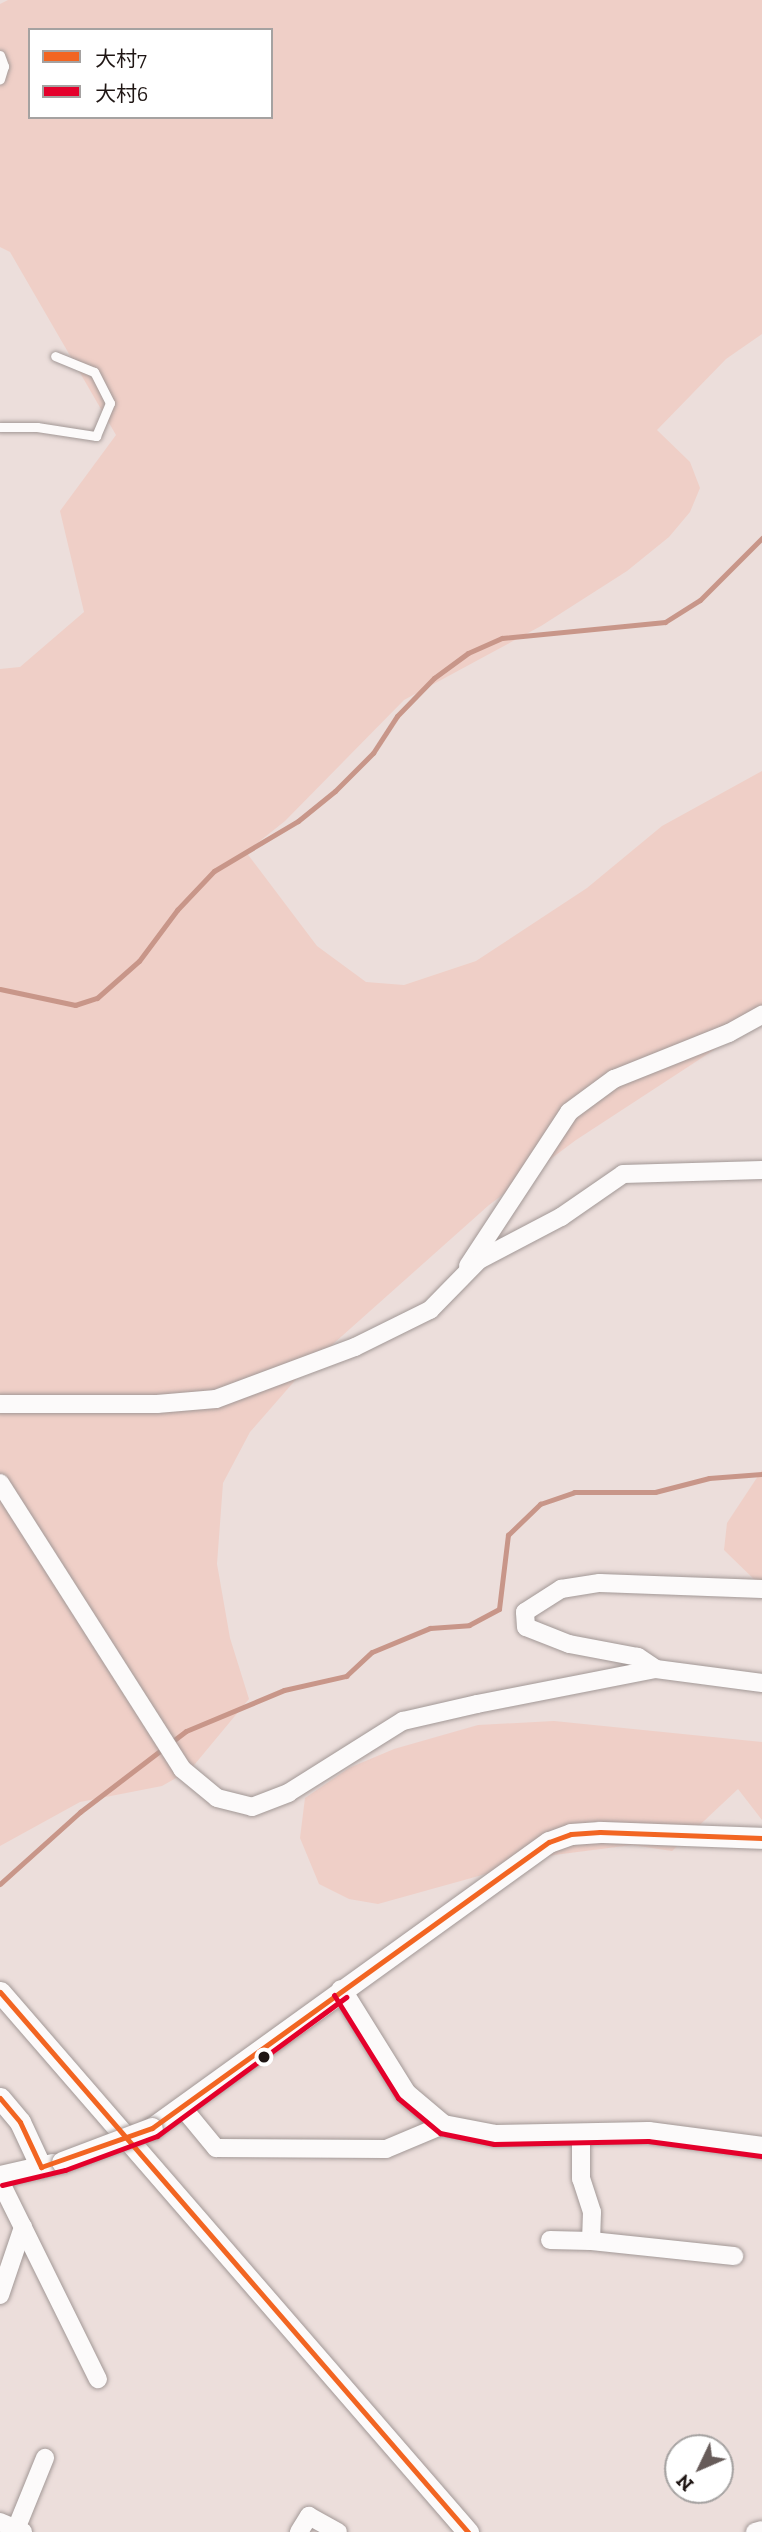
<!DOCTYPE html>
<meta charset="utf-8">
<style>
body{margin:0}
#map{position:relative;width:762px;height:2532px;overflow:hidden;background:#ecdedb;font-family:"Zilla Slab","Noto Sans JP",serif}
div>[style]{position:absolute}
[style*='--x']{left:calc(var(--x)*1px);top:calc(var(--y)*1px);width:calc(var(--w)*1px);rotate:calc(var(--a)*1deg)}
.green>*{inset:0;background:#efcfc7}
.stream>*{height:5px;margin:-2.5px;padding:0 2.5px;transform-origin:2.5px;border-radius:2.5px;background:#c89689}
.roads{filter:drop-shadow(0 0 2px #a29896) drop-shadow(0 0 2px #a29896)}
.service>*{height:9px;margin:-4.5px;padding:0 4.5px;transform-origin:4.5px;border-radius:4.5px;background:#fcfafa}
.minor>*{height:18px;margin:-9px;padding:0 9px;transform-origin:9px;border-radius:9px;background:#fcfafa}
.tertiary>*{height:21px;margin:-10.5px;padding:0 10.5px;transform-origin:10.5px;border-radius:10.5px;background:#fcfafa}
.bridges{filter:drop-shadow(0 0 2px #a29896) drop-shadow(0 0 2px #a29896)}
.tertiary-bridge>*{height:21px;margin:-10.5px;padding:0 10.5px;transform-origin:10.5px;border-radius:10.5px;background:#fcfafa}
.bus-1>*{height:5px;margin:-2.5px;padding:0 2.5px;transform-origin:2.5px;border-radius:2.5px;background:#f26522}
.bus-2>*{height:5px;margin:-2.5px;padding:0 2.5px;transform-origin:2.5px;border-radius:2.5px;background:#e4002b}
.dots>*{width:19px;height:19px;translate:-50% -50%;box-sizing:border-box;border:4px solid #fff;border-radius:50%}
span{translate:-50% -50%;white-space:nowrap;text-align:center;line-height:1.15;-webkit-text-stroke:5px #fff;paint-order:stroke}
.legend{position:absolute;left:28px;top:28px;width:245px;height:91px;box-sizing:border-box;background:#fff;border:2px solid #a5a2a1;margin:0;padding:9px 12px;list-style:none;font-size:21px;color:#1f1614}
.legend li{display:flex;align-items:center;gap:14px;height:35px}
.legend b{width:35px;border:2px solid #a5a2a1}
.north{position:absolute;left:664px;top:2434px;width:70px;height:70px;box-sizing:border-box;background:#fff;border:2px solid #a5a2a1;border-radius:50%;rotate:226deg;font-size:19px;font-weight:700;line-height:28px;text-align:center;color:#1f1614}
.north::after{content:'';display:block;margin:auto;width:24px;height:32px;background:#675c5a;clip-path:polygon(50% 0,100% 100%,50% 72%,0 100%)}
</style>
<div id="map">
<div class="green">
<i style="clip-path:polygon(evenodd,8px 0,762px 0,762px 334px,726px 359px,657px 430px,690px 462px,700px 488px,690px 512px,669px 537px,627px 571px,541px 626px,404px 700px,285px 821px,246px 852px,317px 946px,366px 982px,404px 985px,476px 961px,587px 888px,662px 826px,762px 771px,762px 1009px,723px 1044px,576px 1140px,489px 1205px,305px 1369px,250px 1432px,223px 1483px,217px 1564px,230px 1638px,249px 1699px,190px 1770px,162px 1786px,80px 1802px,0 1846px,0 669px,20px 667px,84px 612px,60px 511px,116px 435px,10px 252px,0 247px,0 4px,8px 0,30px 30px,271px 30px,271px 117px,30px 117px,30px 30px)"></i>
<i style="clip-path:polygon(762px 1470px,762px 1587px,724px 1550px,727px 1523px)"></i>
<i style="clip-path:polygon(554px 1721px,762px 1742px,762px 1820px,738px 1789px,672px 1851px,632px 1845px,554px 1855px,378px 1904px,349px 1899px,319px 1884px,300px 1838px,305px 1798px,349px 1768px,394px 1749px,478px 1725px)"></i>
</div>
<div class="stream">
<i style="--x:0;--y:989;--w:77;--a:12"></i>
<i style="--x:75;--y:1005;--w:23;--a:-18"></i>
<i style="--x:97;--y:998;--w:56;--a:-41.4"></i>
<i style="--x:139;--y:961;--w:64;--a:-53.3"></i>
<i style="--x:177;--y:910;--w:54;--a:-46.5"></i>
<i style="--x:214;--y:871;--w:98;--a:-30.8"></i>
<i style="--x:298;--y:821;--w:48;--a:-39"></i>
<i style="--x:335;--y:791;--w:54;--a:-45"></i>
<i style="--x:373;--y:753;--w:44;--a:-57"></i>
<i style="--x:397;--y:716;--w:53;--a:-45.8"></i>
<i style="--x:434;--y:678;--w:42;--a:-36.3"></i>
<i style="--x:468;--y:653;--w:37;--a:-24"></i>
<i style="--x:502;--y:638;--w:164;--a:-5.6"></i>
<i style="--x:665;--y:622;--w:41;--a:-32.2"></i>
<i style="--x:700;--y:600;--w:88;--a:-45"></i>
<i style="--x:0;--y:1884;--w:108;--a:-42"></i>
<i style="--x:80;--y:1812;--w:133;--a:-37.4"></i>
<i style="--x:186;--y:1731;--w:106;--a:-22.7"></i>
<i style="--x:284;--y:1690;--w:64;--a:-12.7"></i>
<i style="--x:346;--y:1676;--w:35;--a:-43"></i>
<i style="--x:372;--y:1652;--w:63;--a:-22.5"></i>
<i style="--x:430;--y:1628;--w:39;--a:-4"></i>
<i style="--x:469;--y:1625;--w:34;--a:-28"></i>
<i style="--x:499;--y:1609;--w:75;--a:-83.1"></i>
<i style="--x:508;--y:1535;--w:45;--a:-44.1"></i>
<i style="--x:540;--y:1504;--w:36;--a:-19"></i>
<i style="--x:574;--y:1492;--w:81;--a:0"></i>
<i style="--x:655;--y:1492;--w:56;--a:-14.5"></i>
<i style="--x:709;--y:1478;--w:53;--a:-4.3"></i>
</div>
<div class="roads">
<div class="service">
<i style="--x:0;--y:55;--w:12;--a:70"></i>
<i style="--x:4;--y:66;--w:14;--a:107"></i>
<i style="--x:0;--y:427;--w:37;--a:0"></i>
<i style="--x:37;--y:427;--w:60;--a:8.7"></i>
<i style="--x:96;--y:436;--w:36;--a:-67"></i>
<i style="--x:110;--y:403;--w:35;--a:-117"></i>
<i style="--x:94;--y:372;--w:42;--a:-157.7"></i>
</div>
<div class="minor">
<i style="--x:468;--y:1266;--w:184;--a:-56.7"></i>
<i style="--x:569;--y:1112;--w:56;--a:-36.3"></i>
<i style="--x:614;--y:1079;--w:124;--a:-21.8"></i>
<i style="--x:729;--y:1033;--w:38;--a:-29"></i>
<i style="--x:0;--y:1404;--w:157;--a:0"></i>
<i style="--x:157;--y:1404;--w:59;--a:-4.8"></i>
<i style="--x:216;--y:1399;--w:148;--a:-20.5"></i>
<i style="--x:355;--y:1347;--w:84;--a:-26.3"></i>
<i style="--x:430;--y:1310;--w:70;--a:-45.6"></i>
<i style="--x:479;--y:1260;--w:93;--a:-27.7"></i>
<i style="--x:561;--y:1217;--w:75;--a:-34.7"></i>
<i style="--x:623;--y:1174;--w:139;--a:-1.6"></i>
<i style="--x:0;--y:1483;--w:339;--a:57.5"></i>
<i style="--x:182;--y:1769;--w:45;--a:39.6"></i>
<i style="--x:217;--y:1798;--w:36;--a:14"></i>
<i style="--x:252;--y:1807;--w:39;--a:-21"></i>
<i style="--x:288;--y:1793;--w:136;--a:-32.1"></i>
<i style="--x:403;--y:1721;--w:76;--a:-12.9"></i>
<i style="--x:477;--y:1704;--w:182;--a:-11.1"></i>
<i style="--x:656;--y:1669;--w:107;--a:7.5"></i>
<i style="--x:656;--y:1669;--w:22;--a:-146"></i>
<i style="--x:638;--y:1657;--w:70;--a:-169.3"></i>
<i style="--x:569;--y:1644;--w:46;--a:-158.4"></i>
<i style="--x:526;--y:1627;--w:15;--a:-94"></i>
<i style="--x:525;--y:1612;--w:43;--a:-32.6"></i>
<i style="--x:561;--y:1589;--w:39;--a:-9"></i>
<i style="--x:600;--y:1583;--w:162;--a:2.1"></i>
<i style="--x:183;--y:2108;--w:52;--a:50.5"></i>
<i style="--x:216;--y:2148;--w:170;--a:0.3"></i>
<i style="--x:386;--y:2149;--w:62;--a:-22.8"></i>
<i style="--x:0;--y:2181;--w:221;--a:63.7"></i>
<i style="--x:550;--y:2240;--w:41;--a:1.4"></i>
<i style="--x:591;--y:2241;--w:29;--a:-88"></i>
<i style="--x:592;--y:2212;--w:35;--a:-108"></i>
<i style="--x:581;--y:2179;--w:45;--a:-90"></i>
<i style="--x:591;--y:2241;--w:144;--a:6"></i>
<i style="--x:0;--y:2295;--w:72;--a:-71.3"></i>
<i style="--x:0;--y:2522;--w:25;--a:23"></i>
<i style="--x:16;--y:2529;--w:77;--a:-67.8"></i>
<i style="--x:299;--y:2532;--w:19;--a:-58"></i>
<i style="--x:309;--y:2516;--w:33;--a:29"></i>
<i style="--x:755;--y:2532;--w:7;--a:-16"></i>
</div>
<div class="tertiary">
<i style="--x:341;--y:1990;--w:121;--a:58.1"></i>
<i style="--x:405;--y:2093;--w:50;--a:40.1"></i>
<i style="--x:443;--y:2125;--w:53;--a:10.9"></i>
<i style="--x:495;--y:2135;--w:153;--a:-1.1"></i>
<i style="--x:648;--y:2132;--w:115;--a:7.5"></i>
<i style="--x:0;--y:1992;--w:715;--a:49.09"></i>
<i style="--x:0;--y:2098;--w:31;--a:50"></i>
<i style="--x:20;--y:2122;--w:50;--a:65"></i>
<i style="--x:152;--y:2128;--w:489;--a:-35.8"></i>
<i style="--x:549;--y:1842;--w:23;--a:-20"></i>
<i style="--x:571;--y:1834;--w:29;--a:-4"></i>
<i style="--x:600;--y:1832;--w:162;--a:2.1"></i>
<i style="--x:0;--y:2176;--w:54;--a:-12.8"></i>
</div>
</div>
<div class="bridges">
<div class="tertiary-bridge">
<i style="--x:62;--y:2162;--w:96;--a:-20.7"></i>
</div>
</div>
<div class="bus-1">
<i style="--x:0;--y:1992;--w:715;--a:49.09"></i>
<i style="--x:0;--y:2098;--w:31;--a:50"></i>
<i style="--x:20;--y:2122;--w:50;--a:65"></i>
<i style="--x:41;--y:2167;--w:118;--a:-19.4"></i>
<i style="--x:152;--y:2128;--w:489;--a:-35.8"></i>
<i style="--x:549;--y:1842;--w:23;--a:-20"></i>
<i style="--x:571;--y:1834;--w:29;--a:-4"></i>
<i style="--x:600;--y:1832;--w:162;--a:2.1"></i>
</div>
<div class="bus-2">
<i style="--x:334;--y:1995;--w:121;--a:58.1"></i>
<i style="--x:398;--y:2098;--w:55;--a:39.8"></i>
<i style="--x:440;--y:2133;--w:55;--a:11.5"></i>
<i style="--x:494;--y:2144;--w:154;--a:-1.1"></i>
<i style="--x:648;--y:2141;--w:114;--a:7.6"></i>
<i style="--x:2;--y:2185;--w:65;--a:-13.4"></i>
<i style="--x:65;--y:2170;--w:98;--a:-20.3"></i>
<i style="--x:157;--y:2136;--w:235;--a:-36.3"></i>
</div>
<div class="dots">
<i style="left:264px;top:2057px;background:#1f1614"></i>
</div>
<ul class="legend">
<li><b style="height:9px;background:#f26522"></b>大村7</li>
<li><b style="height:9px;background:#e4002b"></b>大村6</li>
</ul>
<div class="north">N</div>
</div>
